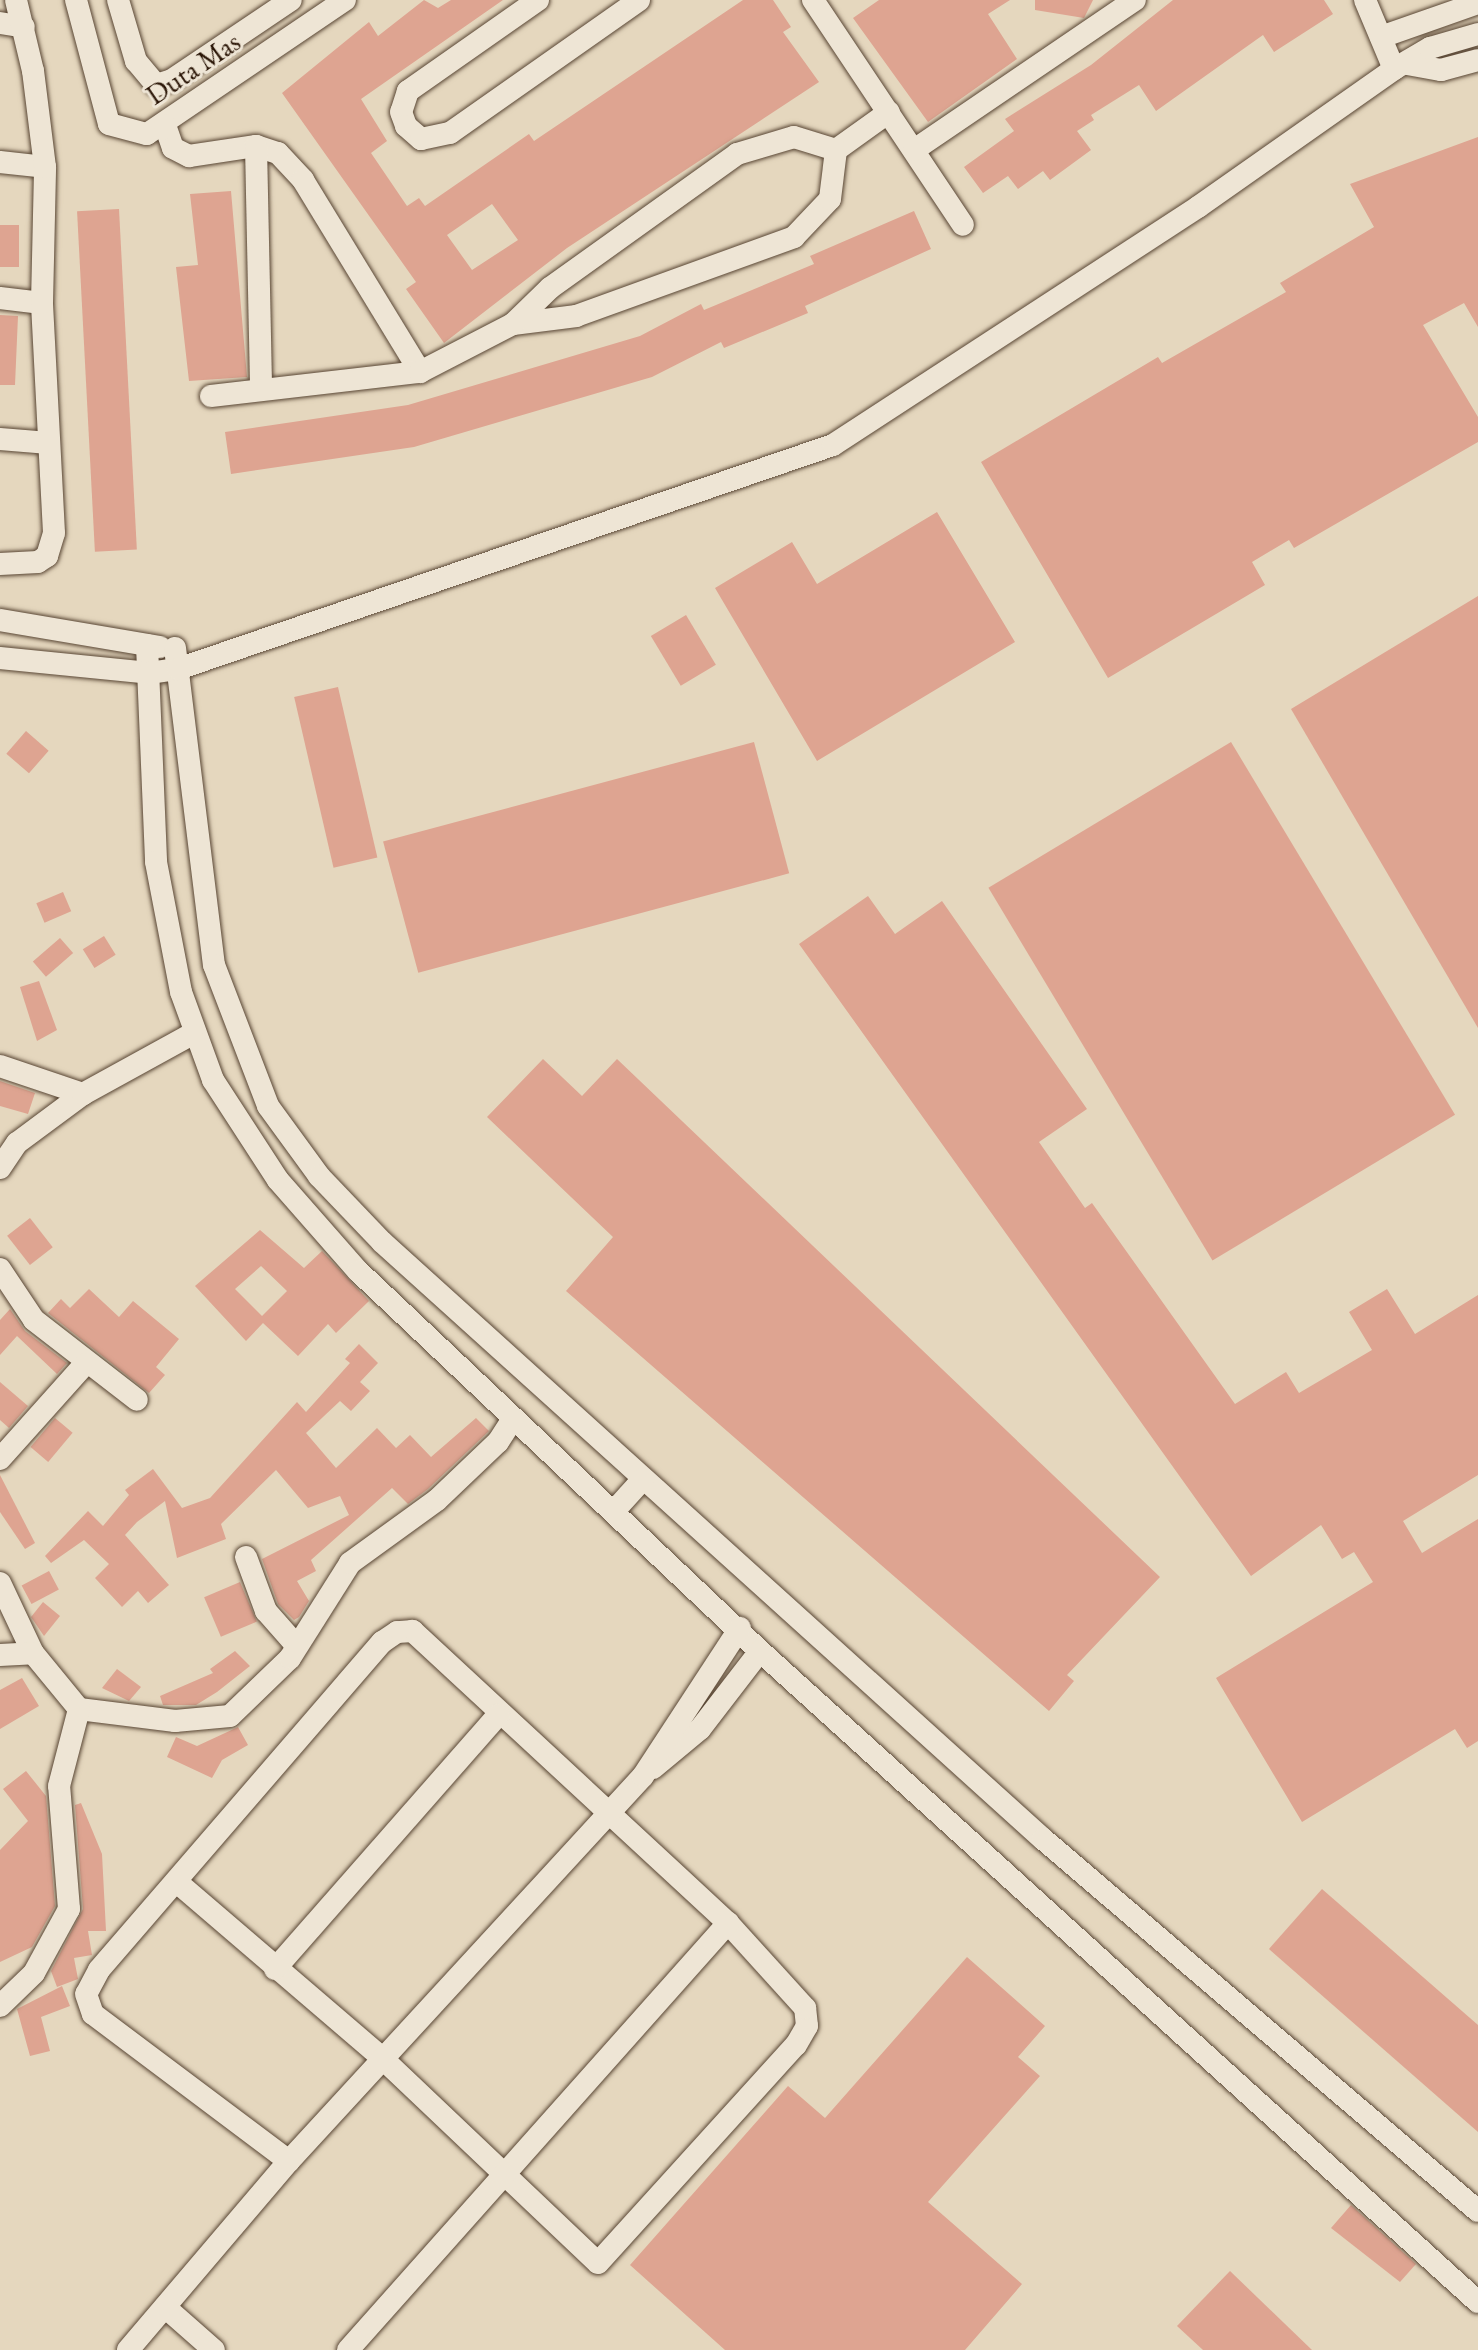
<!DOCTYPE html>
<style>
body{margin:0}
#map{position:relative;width:1478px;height:2350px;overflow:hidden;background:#e5d7be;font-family:"EB Garamond",serif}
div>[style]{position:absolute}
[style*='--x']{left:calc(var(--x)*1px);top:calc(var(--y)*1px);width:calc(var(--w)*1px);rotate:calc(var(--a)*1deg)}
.building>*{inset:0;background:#dea491;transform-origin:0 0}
.roads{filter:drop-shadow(0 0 2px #584533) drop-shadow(0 0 2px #584533)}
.minor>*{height:22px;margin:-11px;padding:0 11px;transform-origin:11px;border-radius:11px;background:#eee5d5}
span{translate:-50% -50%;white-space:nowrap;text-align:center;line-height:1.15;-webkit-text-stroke:6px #eee5d5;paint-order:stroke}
.street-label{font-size:28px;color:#291405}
</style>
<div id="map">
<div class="building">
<i style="clip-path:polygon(evenodd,424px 0,438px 8px,451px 0,503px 0,361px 99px,387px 141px,371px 153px,407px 206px,419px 198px,425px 206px,529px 134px,534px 141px,743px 0,773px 0,791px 27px,783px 32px,819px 82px,567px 248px,444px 343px,406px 289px,416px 282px,282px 93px,369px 22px,378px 36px,424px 0,492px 204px,518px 240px,472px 270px,447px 235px,492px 204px)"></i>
<i style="clip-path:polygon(879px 0,1010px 0,988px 14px,1017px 59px,928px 122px,853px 18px)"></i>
<i style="clip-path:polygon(1035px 0,1093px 0,1084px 18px,1035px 10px)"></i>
<i style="clip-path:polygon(1173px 0,1324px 0,1333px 14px,1274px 52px,1263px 35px,1156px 111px,1139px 85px,1091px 115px,1094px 120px,1077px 131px,1091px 150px,1050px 180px,1043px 171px,1018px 189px,1008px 176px,983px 193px,964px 167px,1014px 131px,1005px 119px,1091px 65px)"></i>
<i style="clip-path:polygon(1478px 137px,1478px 327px,1464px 303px,1423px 325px,1478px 417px,1478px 442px,1294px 548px,1289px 540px,1252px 562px,1265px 585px,1108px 678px,981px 462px,1158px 357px,1162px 363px,1286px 292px,1280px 283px,1374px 227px,1350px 184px)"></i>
<i style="clip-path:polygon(231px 191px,247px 377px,189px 381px,176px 267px,198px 265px,190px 194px)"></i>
<i style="left:119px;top:209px;width:341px;height:42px;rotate:87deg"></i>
<i style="clip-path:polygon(914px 211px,931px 249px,805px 306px,808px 313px,724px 348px,721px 342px,652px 377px,414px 447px,231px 474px,225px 432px,408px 405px,640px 336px,701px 304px,704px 310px,814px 264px,810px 256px)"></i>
<i style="left:0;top:225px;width:19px;height:42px"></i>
<i style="clip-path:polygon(0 315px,18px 316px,15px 385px,0 385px)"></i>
<i style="clip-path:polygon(937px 512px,1015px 642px,817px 761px,715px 588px,792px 542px,817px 584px)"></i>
<i style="clip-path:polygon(1478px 596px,1478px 1028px,1291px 709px)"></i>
<i style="left:686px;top:615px;width:58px;height:41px;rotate:59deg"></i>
<i style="left:338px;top:687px;width:175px;height:45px;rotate:77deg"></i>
<i style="left:26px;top:731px;width:30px;height:30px;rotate:41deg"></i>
<i style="left:754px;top:742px;width:136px;height:384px;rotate:75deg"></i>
<i style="left:1231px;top:742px;width:435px;height:283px;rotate:59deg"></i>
<i style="left:63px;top:892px;width:21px;height:29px;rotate:67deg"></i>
<i style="clip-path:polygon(868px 896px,895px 934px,942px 901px,1087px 1109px,1039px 1142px,1085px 1208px,1092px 1203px,1235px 1404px,1286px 1372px,1299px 1393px,1372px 1350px,1349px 1312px,1387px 1289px,1415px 1334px,1478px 1295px,1478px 1475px,1403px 1521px,1422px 1553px,1478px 1519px,1478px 1741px,1467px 1748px,1455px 1729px,1302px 1822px,1216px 1678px,1373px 1582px,1354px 1552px,1342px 1559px,1321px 1525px,1251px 1576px,799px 944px)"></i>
<i style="left:104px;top:936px;width:22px;height:25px;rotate:58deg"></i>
<i style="left:60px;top:938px;width:20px;height:36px;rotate:49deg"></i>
<i style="clip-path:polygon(39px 981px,57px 1030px,37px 1041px,20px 987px)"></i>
<i style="clip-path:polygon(543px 1059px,582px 1096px,617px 1059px,1160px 1577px,1067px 1675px,1074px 1681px,1049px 1711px,566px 1291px,613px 1237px,487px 1117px)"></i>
<i style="clip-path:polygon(0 1081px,35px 1093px,28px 1114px,0 1106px)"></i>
<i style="left:30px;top:1218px;width:37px;height:29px;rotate:52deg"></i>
<i style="clip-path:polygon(evenodd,260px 1230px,304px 1268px,322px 1251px,369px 1301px,336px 1333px,328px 1324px,298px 1356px,263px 1323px,246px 1341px,195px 1286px,260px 1230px,261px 1266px,287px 1291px,262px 1316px,235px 1289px,261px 1266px)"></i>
<i style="clip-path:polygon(89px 1289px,119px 1317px,133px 1301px,179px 1339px,156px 1367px,165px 1375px,149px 1393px,48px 1313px,61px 1299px,70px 1308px)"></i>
<i style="clip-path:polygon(10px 1309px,25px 1331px,67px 1363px,57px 1374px,17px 1336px,0 1355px,0 1320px)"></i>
<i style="clip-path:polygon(359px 1344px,378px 1363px,360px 1382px,370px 1391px,351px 1411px,340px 1401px,306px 1433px,336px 1468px,377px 1428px,396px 1448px,410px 1435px,431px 1457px,476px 1418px,489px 1431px,428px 1489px,408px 1504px,392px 1488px,311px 1560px,316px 1571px,297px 1581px,309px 1601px,299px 1617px,294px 1620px,278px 1604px,262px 1559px,349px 1515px,340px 1496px,308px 1508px,276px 1470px,221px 1524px,226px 1539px,177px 1558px,165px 1501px,137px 1522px,125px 1535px,169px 1585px,148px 1603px,138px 1591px,122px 1607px,95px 1578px,109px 1564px,84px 1540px,51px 1563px,45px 1556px,88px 1511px,103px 1526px,129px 1495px,125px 1490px,153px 1469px,182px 1508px,210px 1498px,297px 1402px,306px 1412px,350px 1363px,345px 1359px)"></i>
<i style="clip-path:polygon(0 1382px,28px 1406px,9px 1428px,0 1420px)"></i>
<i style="left:55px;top:1418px;width:23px;height:38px;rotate:40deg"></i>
<i style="clip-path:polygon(0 1475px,35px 1543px,25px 1549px,0 1512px)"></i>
<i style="left:49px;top:1571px;width:21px;height:31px;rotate:62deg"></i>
<i style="left:240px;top:1582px;width:43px;height:39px;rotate:67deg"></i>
<i style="clip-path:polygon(43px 1602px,60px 1616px,44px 1636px,31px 1617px)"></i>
<i style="clip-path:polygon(235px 1651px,250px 1666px,217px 1692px,196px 1705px,163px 1705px,160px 1696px,213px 1673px,210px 1669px)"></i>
<i style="clip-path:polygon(117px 1669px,141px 1687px,129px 1701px,102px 1688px)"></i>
<i style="clip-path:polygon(22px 1678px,39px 1706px,0 1729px,0 1690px)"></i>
<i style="clip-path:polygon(238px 1727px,248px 1745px,222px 1760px,212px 1778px,167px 1757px,176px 1737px,197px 1746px)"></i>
<i style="clip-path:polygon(26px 1771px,46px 1796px,55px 1906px,32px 1947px,0 1962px,0 1850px,28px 1821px,3px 1789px)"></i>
<i style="clip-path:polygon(81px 1803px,102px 1854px,106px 1931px,88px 1931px,92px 1955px,74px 1958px,78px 1979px,57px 1987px,51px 1971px,83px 1909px,75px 1805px)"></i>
<i style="clip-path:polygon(1322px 1889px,1478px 2025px,1478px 2132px,1269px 1949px)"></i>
<i style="clip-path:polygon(967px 1957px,1045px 2026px,1018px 2057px,1040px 2076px,928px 2202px,1022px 2284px,965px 2350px,725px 2350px,630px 2265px,788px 2086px,825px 2118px)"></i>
<i style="clip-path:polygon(62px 1986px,70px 2006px,41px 2017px,50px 2051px,30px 2056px,17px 2009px)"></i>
<i style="clip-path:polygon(1351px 2205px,1416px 2264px,1400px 2282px,1331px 2228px)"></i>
<i style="clip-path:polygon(1230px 2271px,1312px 2350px,1203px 2350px,1177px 2326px)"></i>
</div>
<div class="roads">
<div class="minor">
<i style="--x:76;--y:0;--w:128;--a:75.1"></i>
<i style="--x:109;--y:124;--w:39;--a:15"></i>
<i style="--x:147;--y:134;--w:239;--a:-34.1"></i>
<i style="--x:118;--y:0;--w:64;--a:73.6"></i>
<i style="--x:136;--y:61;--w:31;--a:50"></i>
<i style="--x:156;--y:85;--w:17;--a:-17"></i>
<i style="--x:172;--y:80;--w:143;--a:-33.9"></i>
<i style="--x:538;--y:0;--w:159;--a:145"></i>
<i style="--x:408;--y:91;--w:22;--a:108"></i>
<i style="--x:401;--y:112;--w:15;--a:70"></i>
<i style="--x:406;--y:126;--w:20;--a:41"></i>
<i style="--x:421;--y:139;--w:30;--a:-12"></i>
<i style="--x:450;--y:133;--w:231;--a:-35.1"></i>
<i style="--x:813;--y:0;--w:270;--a:56.3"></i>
<i style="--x:1365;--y:0;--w:75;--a:67.2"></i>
<i style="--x:0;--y:23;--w:24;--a:9"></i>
<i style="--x:1381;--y:37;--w:103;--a:-19.3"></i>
<i style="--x:1407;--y:64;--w:35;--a:10"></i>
<i style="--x:1441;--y:70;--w:38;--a:-15"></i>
<i style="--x:165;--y:125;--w:24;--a:71"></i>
<i style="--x:173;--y:148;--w:18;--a:27"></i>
<i style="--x:189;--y:156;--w:68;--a:-8.5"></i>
<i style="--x:256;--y:146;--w:23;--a:18"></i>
<i style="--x:278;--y:153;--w:37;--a:47"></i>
<i style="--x:303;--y:180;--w:225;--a:58.6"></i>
<i style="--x:256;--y:146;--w:243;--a:88.8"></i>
<i style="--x:836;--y:150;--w:65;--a:-35.6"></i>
<i style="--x:914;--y:150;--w:267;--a:-34.2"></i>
<i style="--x:0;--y:162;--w:45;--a:6.3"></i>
<i style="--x:0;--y:298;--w:42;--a:6.8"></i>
<i style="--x:513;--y:324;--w:64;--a:-7.2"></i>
<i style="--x:576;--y:316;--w:232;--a:-19.9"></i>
<i style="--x:794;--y:237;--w:52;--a:-46.5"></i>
<i style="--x:830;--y:199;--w:49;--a:-83"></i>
<i style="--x:211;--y:396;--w:210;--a:-6.6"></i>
<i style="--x:420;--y:372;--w:105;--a:-27.3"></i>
<i style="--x:513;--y:324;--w:52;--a:-44.2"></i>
<i style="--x:550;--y:288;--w:230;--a:-35.6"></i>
<i style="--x:737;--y:154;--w:59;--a:-16.6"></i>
<i style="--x:794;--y:137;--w:44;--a:17.2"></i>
<i style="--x:0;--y:439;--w:49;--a:4.7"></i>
<i style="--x:0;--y:564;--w:38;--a:-3"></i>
<i style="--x:38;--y:562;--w:11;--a:-34"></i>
<i style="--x:47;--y:556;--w:24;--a:-73"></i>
<i style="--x:54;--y:533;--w:230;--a:-93"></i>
<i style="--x:42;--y:303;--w:136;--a:-88.7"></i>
<i style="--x:45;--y:167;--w:97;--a:-97.1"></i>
<i style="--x:33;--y:71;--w:73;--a:-103.5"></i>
<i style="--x:0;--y:620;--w:162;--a:9.6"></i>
<i style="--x:147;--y:645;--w:217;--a:87.6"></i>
<i style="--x:156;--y:862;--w:132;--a:79.1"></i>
<i style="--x:181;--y:992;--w:94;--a:70"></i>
<i style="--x:213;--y:1080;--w:119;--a:57"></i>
<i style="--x:278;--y:1180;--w:121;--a:48.7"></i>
<i style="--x:358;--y:1271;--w:553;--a:43.39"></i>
<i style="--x:760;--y:1651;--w:969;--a:42.2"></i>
<i style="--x:175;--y:648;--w:319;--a:83"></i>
<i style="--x:214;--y:965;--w:151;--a:69"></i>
<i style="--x:268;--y:1106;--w:87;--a:53.9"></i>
<i style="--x:319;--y:1176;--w:91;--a:46.3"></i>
<i style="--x:382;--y:1242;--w:891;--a:42.09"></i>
<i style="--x:1043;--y:1839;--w:572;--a:40.54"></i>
<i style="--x:0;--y:658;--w:150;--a:5.7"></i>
<i style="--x:149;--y:673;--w:29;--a:-8"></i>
<i style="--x:178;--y:669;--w:692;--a:-18.88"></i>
<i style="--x:833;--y:445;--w:436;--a:-33.1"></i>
<i style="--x:1198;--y:207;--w:240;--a:-35.1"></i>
<i style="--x:1394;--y:69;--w:42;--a:-30.3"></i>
<i style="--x:1430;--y:48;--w:50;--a:-16.3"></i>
<i style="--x:0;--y:1066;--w:88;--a:18.6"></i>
<i style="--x:0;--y:1168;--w:30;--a:-56"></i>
<i style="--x:17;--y:1143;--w:82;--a:-36.6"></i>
<i style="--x:83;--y:1094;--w:124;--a:-28.8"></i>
<i style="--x:0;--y:1269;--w:61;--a:56.3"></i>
<i style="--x:34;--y:1320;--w:130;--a:37.8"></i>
<i style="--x:0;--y:1459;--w:127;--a:-48.2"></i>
<i style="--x:615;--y:1510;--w:42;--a:-47.9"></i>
<i style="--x:246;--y:1557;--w:58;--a:69.7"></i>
<i style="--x:266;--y:1611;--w:45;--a:48.6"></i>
<i style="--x:0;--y:1583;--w:77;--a:64.8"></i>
<i style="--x:33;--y:1653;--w:72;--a:50.6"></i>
<i style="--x:79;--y:1709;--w:97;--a:7.1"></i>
<i style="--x:175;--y:1721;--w:55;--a:-5.2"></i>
<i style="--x:230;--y:1716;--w:83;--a:-44"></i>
<i style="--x:290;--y:1658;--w:112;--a:-57.7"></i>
<i style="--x:350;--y:1563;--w:107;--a:-35.9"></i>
<i style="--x:437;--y:1500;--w:84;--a:-43.6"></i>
<i style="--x:498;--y:1442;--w:27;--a:-57"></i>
<i style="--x:0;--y:1655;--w:33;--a:-3"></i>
<i style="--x:653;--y:1768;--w:61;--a:-39.7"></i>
<i style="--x:700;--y:1729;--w:98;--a:-52.4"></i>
<i style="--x:178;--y:1883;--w:270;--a:40.6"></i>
<i style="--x:383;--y:2059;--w:296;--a:43.5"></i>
<i style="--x:598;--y:2263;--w:294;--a:-47.8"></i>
<i style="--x:796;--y:2045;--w:22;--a:-60"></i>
<i style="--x:807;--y:2026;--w:18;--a:-96"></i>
<i style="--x:805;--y:2008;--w:115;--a:-132.2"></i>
<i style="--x:728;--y:1923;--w:430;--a:-137.2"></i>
<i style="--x:413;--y:1631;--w:16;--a:176"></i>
<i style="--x:397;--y:1632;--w:18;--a:146"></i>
<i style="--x:382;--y:1642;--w:433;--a:130.8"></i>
<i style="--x:99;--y:1970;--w:27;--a:118"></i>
<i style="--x:86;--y:1994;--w:21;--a:71"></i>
<i style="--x:93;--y:2014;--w:245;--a:36.9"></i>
<i style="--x:275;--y:1969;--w:338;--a:-48.7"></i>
<i style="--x:0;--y:2006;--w:47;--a:-44.1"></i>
<i style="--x:34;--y:1973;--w:73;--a:-61.3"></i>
<i style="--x:69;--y:1909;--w:123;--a:-94.6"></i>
<i style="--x:59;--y:1786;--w:80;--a:-75.4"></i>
<i style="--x:165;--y:2307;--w:65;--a:41.3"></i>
<i style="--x:128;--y:2350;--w:248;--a:-49.6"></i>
<i style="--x:289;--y:2161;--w:523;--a:-47.4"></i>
<i style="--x:643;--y:1776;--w:177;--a:-56.8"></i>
<i style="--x:348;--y:2350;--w:572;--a:-48.33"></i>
</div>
</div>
<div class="street-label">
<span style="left:193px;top:68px;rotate:-34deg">Duta Mas</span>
</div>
</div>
